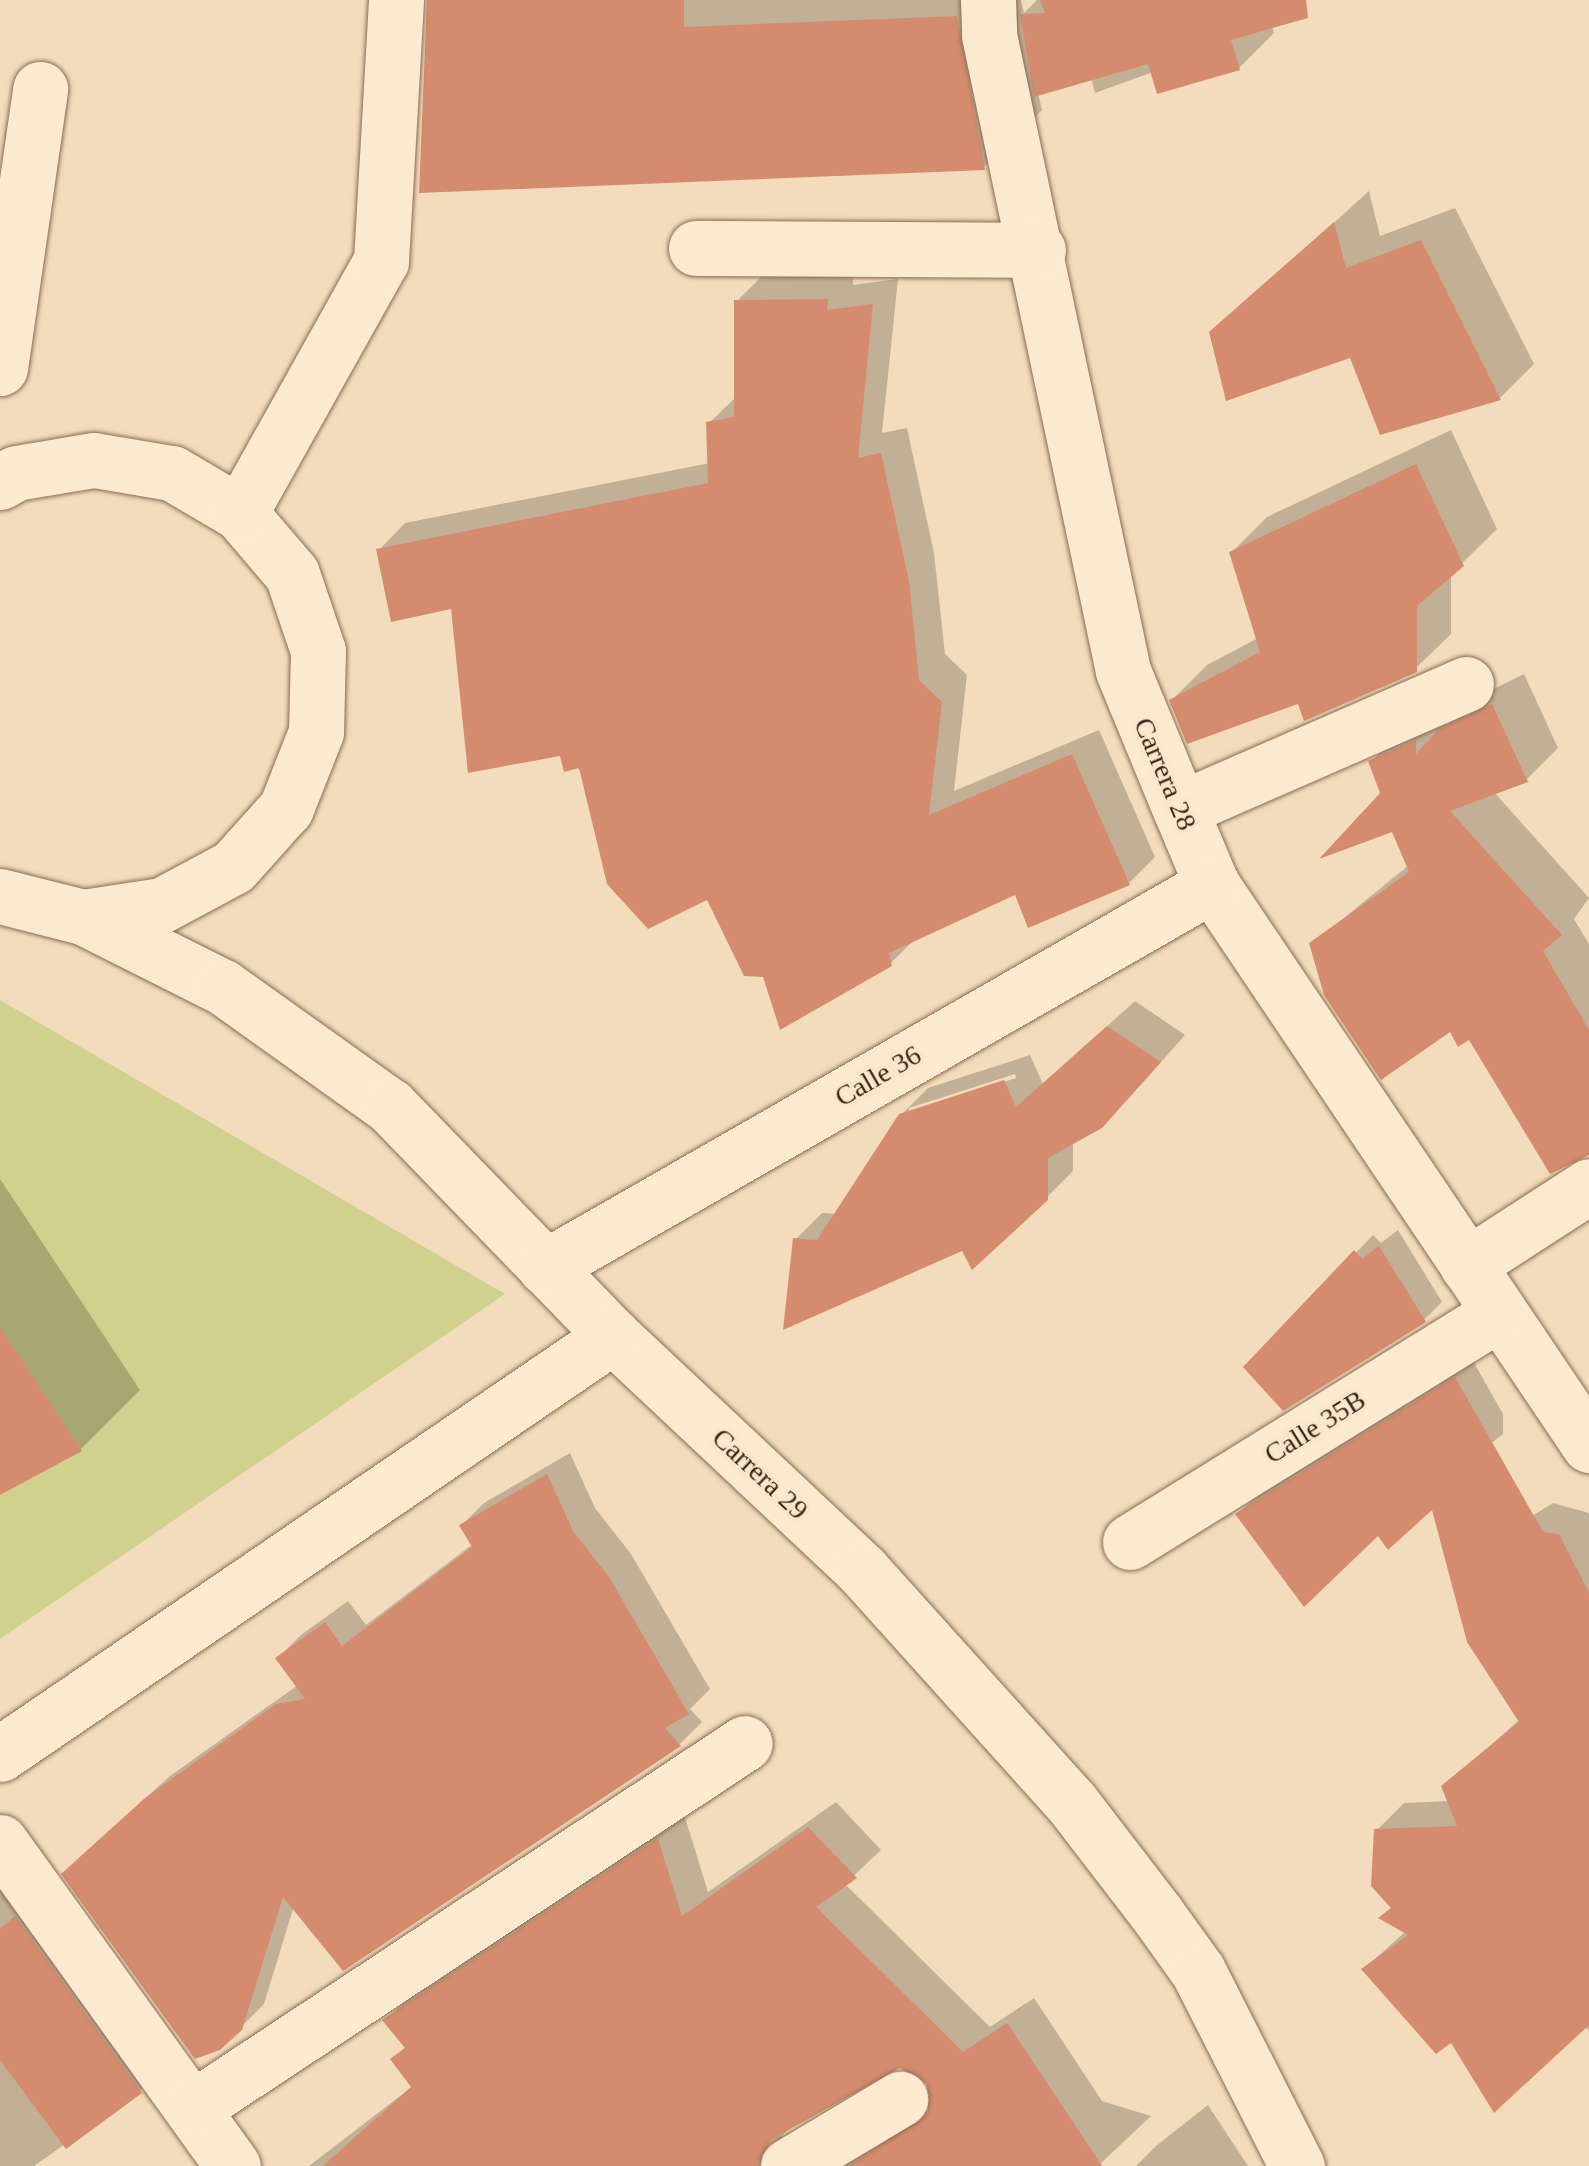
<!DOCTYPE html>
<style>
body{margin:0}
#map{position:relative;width:1589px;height:2166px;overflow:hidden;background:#f2dcbc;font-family:Georgia,serif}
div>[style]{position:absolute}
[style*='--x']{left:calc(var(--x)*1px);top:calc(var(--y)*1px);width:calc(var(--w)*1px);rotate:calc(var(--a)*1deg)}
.green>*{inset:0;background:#d1d18f}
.shadow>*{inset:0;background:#0003}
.building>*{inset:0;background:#d58c6e}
.roads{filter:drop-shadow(0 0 2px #8c6b54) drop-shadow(0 0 2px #8c6b54)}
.minor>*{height:55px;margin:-27.5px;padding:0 27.5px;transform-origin:27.5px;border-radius:27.5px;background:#fcead0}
span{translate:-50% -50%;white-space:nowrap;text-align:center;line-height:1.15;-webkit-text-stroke:9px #f9e7cc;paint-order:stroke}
.street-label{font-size:28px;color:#39261a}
</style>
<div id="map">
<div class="green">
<i style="clip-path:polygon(0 1000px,505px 1294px,0 1639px)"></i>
</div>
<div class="shadow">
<i style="clip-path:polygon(427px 0,1021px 0,1024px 13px,1037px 0,1264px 0,1274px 33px,1239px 68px,1153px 72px,1095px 93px,1091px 78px,1038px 93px,1042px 110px,984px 167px,422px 191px)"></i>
<i style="clip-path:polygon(1369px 191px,1380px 236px,1455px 208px,1534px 364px,1500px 398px,1352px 355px,1212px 333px)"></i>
<i style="clip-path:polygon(853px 274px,853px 285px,898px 279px,882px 433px,907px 428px,934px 553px,945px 654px,967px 675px,954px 791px,1099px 730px,1155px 857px,1129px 883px,1016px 892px,916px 938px,890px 964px,765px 974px,709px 897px,562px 753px,453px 606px,379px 550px,405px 523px,710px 463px,709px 423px,737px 396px,737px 301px,763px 275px)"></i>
<i style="clip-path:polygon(1451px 430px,1497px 529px,1451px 574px,1451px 634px,1415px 669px,1299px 701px,1172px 700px,1207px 665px,1258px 638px,1232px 552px,1267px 517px)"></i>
<i style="clip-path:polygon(1524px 674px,1558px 748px,1526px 780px,1494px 792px,1589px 898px,1574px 919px,1589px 944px,1589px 1153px,1470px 1036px,1312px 944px,1409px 865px,1371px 762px,1403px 729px,1447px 710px,1447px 725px,1473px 699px)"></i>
<i style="clip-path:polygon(evenodd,1135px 1001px,1185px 1035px,1128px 1099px,1073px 1141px,1073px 1171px,1046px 1198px,963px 1248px,796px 1239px,822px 1213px,837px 1214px,901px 1115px,928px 1088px,1030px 1055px,1043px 1084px,1135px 1001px,1015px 1074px,1016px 1078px,909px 1113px,909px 1108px,1015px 1074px)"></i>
<i style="clip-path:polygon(0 1179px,140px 1390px,81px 1449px,0 1492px)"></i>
<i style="clip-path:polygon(1398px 1230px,1442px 1302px,1424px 1320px,1246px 1367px,1373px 1235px,1381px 1243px)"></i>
<i style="clip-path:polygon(1473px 1361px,1503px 1414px,1503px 1434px,1379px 1532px,1238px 1514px,1255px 1497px)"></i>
<i style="clip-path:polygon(570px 1453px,595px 1508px,631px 1554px,710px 1689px,690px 1709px,702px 1722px,680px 1744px,344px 1968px,294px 1906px,264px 2004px,240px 2028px,87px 1851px,170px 1776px,298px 1685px,278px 1658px,301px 1635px,348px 1601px,366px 1625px,473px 1544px,462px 1525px,484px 1503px)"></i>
<i style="clip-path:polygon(1553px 1503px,1589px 1513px,1589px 2031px,1584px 2026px,1452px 2040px,1364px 1969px,1406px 1931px,1393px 1906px,1377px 1830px,1404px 1803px,1450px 1801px,1444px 1787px,1520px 1719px,1480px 1548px)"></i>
<i style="clip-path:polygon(836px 1802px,881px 1850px,845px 1884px,990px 2027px,1034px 1998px,1102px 2101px,1151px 2116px,1098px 2166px,835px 2166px,927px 2111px,934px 2097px,918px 2070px,900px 2065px,788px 2128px,782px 2137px,798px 2166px,309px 2166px,413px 2086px,393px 2059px,406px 2046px,386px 2020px,412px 1994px,684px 1814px,708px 1892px)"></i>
<i style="clip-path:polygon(17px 1820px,183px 2049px,140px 2091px,34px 2166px,0 2166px,0 1833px)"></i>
<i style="clip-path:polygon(1208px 2105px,1248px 2166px,1136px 2166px,1156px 2146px)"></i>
</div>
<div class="building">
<i style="clip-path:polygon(427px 0,684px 0,684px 27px,957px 16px,985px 170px,419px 193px)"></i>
<i style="clip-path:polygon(1040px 0,1306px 0,1308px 18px,1231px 40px,1240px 70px,1157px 94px,1148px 64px,1034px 97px,1020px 14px,1045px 13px)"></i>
<i style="clip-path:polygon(1334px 222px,1346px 268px,1421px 240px,1501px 400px,1380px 435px,1350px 358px,1226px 401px,1209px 332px)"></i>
<i style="clip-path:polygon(828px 299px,827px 310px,873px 304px,858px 458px,881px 453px,909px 581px,919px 680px,942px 702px,929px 815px,1072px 754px,1130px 885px,1028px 928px,1015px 895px,889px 953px,892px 966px,780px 1030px,763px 977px,744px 976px,707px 900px,648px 929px,607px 884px,579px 768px,564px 772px,560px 756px,468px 773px,451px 609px,391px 622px,376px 549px,708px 483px,706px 422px,734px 417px,734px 300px)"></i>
<i style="clip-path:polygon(1416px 464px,1464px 566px,1417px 606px,1417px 672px,1304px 721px,1298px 704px,1187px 744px,1169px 700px,1260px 652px,1229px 552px)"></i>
<i style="clip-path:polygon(1492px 704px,1528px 782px,1450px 811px,1562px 935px,1543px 951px,1589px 1030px,1589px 1155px,1550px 1174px,1469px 1040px,1458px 1047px,1450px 1032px,1381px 1080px,1324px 995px,1309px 943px,1409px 872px,1392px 832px,1319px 859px,1380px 793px,1368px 761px,1416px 740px,1416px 754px,1438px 730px)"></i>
<i style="clip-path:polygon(1107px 1026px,1161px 1062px,1102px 1128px,1048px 1158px,1048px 1200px,972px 1270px,962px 1251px,783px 1330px,793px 1238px,817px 1240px,899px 1114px,1004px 1080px,1016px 1107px)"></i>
<i style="clip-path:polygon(1379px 1246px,1426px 1322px,1283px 1411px,1243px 1367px,1354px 1250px,1362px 1259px)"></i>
<i style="clip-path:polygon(0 1327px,82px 1451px,0 1495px)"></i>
<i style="clip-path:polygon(1455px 1377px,1543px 1532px,1559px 1534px,1589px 1593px,1589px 2025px,1494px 2113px,1451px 2043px,1436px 2054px,1361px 1969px,1408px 1935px,1378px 1918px,1391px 1908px,1371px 1886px,1374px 1829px,1457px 1826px,1441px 1786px,1519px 1722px,1467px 1642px,1432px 1510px,1388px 1550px,1378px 1536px,1304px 1607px,1235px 1514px)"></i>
<i style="clip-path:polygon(547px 1474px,573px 1531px,609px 1577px,689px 1714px,665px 1728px,681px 1746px,343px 1971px,283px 1897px,242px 2030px,220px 2050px,195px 2059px,61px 1874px,145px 1798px,276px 1704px,305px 1699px,275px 1658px,325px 1622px,342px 1646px,472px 1547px,459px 1525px)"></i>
<i style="clip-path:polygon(808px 1827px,857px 1878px,816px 1907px,963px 2052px,1007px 2023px,1102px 2166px,849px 2166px,928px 2113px,927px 2084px,900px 2068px,772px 2139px,757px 2166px,323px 2166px,411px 2087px,390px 2059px,405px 2048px,382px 2020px,658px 1838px,682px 1916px)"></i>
<i style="clip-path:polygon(15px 1916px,142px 2093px,66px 2149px,0 2060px,0 1929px)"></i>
</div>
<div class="roads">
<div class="minor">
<i style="--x:988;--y:0;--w:35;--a:88"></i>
<i style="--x:989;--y:35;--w:650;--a:78.1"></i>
<i style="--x:1123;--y:671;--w:149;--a:67.6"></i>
<i style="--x:1180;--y:809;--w:82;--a:67.2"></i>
<i style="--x:1212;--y:885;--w:675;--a:56.05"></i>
<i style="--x:696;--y:248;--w:342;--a:0.3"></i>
<i style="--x:0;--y:368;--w:282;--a:-81.8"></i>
<i style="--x:0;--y:482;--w:18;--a:-29"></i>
<i style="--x:16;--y:473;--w:79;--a:-9.5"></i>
<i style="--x:94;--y:460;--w:79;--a:9.5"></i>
<i style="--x:172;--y:473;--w:79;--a:30.5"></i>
<i style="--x:240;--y:513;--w:80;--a:49.6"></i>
<i style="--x:292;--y:574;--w:81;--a:71.3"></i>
<i style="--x:318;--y:651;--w:81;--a:91.4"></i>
<i style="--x:316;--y:732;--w:82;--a:111.5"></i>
<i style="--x:286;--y:808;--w:79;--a:131.9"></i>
<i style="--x:233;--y:867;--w:81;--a:151.8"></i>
<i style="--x:162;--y:905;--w:80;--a:171.4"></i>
<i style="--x:83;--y:917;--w:86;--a:-165.8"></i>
<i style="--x:240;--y:513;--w:289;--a:-60.8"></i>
<i style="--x:381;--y:261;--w:261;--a:-86.7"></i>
<i style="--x:1180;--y:809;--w:312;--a:-23.6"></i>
<i style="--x:83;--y:917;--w:157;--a:26.6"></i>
<i style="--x:223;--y:987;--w:205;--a:35.5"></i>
<i style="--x:390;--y:1106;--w:320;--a:45.9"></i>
<i style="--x:613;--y:1336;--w:342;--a:43.2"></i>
<i style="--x:862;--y:1570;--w:312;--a:48"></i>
<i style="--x:1071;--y:1802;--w:141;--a:52.5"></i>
<i style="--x:1157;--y:1914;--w:70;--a:54.3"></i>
<i style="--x:1198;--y:1971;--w:219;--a:63.1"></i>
<i style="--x:1467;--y:1265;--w:145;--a:-32.9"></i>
<i style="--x:545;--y:1267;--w:769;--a:-29.8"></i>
<i style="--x:1130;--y:1542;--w:434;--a:-31.8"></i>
<i style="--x:0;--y:1754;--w:742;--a:-34.29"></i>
<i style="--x:0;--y:1842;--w:399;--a:54.3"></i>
<i style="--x:194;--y:2107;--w:660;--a:-33.45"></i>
<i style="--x:788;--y:2166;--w:131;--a:-30.9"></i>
</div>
</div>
<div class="street-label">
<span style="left:1165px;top:774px;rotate:67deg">Carrera 28</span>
<span style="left:878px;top:1076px;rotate:-30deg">Calle 36</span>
<span style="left:1315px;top:1427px;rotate:-32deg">Calle 35B</span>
<span style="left:760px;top:1474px;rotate:43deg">Carrera 29</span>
</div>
</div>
